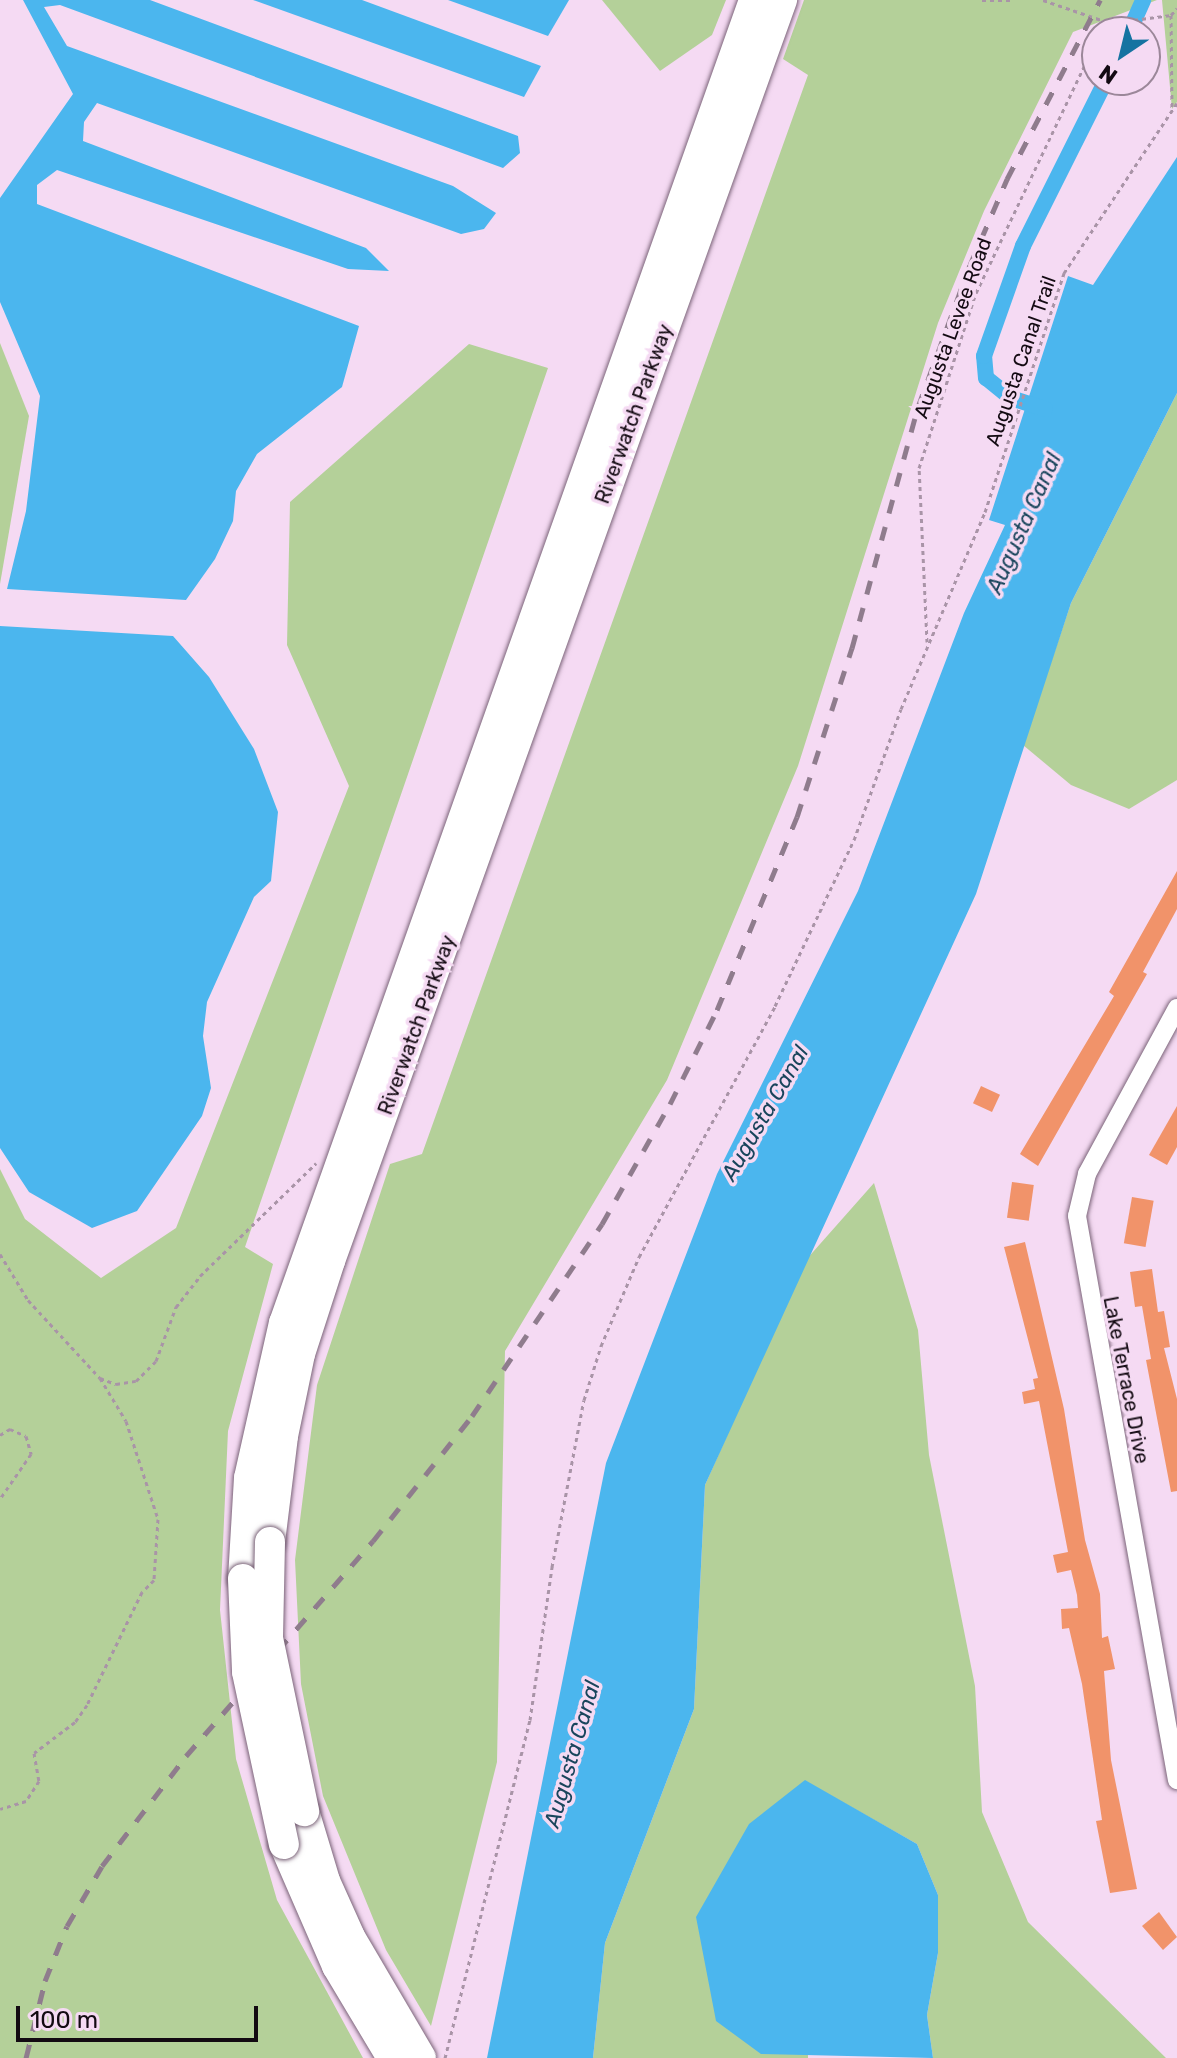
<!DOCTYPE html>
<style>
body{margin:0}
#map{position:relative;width:1177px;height:2058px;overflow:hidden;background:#f5daf3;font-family:Rubik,sans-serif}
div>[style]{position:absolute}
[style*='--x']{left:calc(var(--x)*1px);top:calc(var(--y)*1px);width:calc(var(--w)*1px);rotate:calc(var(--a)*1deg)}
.green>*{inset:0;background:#b4d099}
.water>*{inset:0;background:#4bb6ee}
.canal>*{height:16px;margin:-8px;padding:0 8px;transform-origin:8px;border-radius:8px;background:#4bb6ee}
.building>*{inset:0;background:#f1936a;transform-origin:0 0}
.path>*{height:3px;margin-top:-1.5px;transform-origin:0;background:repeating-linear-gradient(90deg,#a994a7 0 4px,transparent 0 8px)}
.roads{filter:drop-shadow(0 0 2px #7b6479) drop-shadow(0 0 2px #7b6479)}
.minor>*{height:18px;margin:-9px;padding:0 9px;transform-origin:9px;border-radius:9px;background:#fff}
.primary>*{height:30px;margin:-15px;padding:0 15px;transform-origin:15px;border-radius:15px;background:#fff}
.rail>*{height:5px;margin-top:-2.5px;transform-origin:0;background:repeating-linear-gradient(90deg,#8f7c8d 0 14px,transparent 0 28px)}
.bridges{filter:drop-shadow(0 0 2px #7b6479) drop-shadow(0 0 2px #7b6479)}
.primary-bridge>*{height:30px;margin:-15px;padding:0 15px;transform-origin:15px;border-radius:15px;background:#fff}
span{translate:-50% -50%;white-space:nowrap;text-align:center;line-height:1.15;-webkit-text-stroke:7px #f5daf3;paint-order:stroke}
.street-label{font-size:20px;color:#130a12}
.water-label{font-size:22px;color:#19455c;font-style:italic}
.north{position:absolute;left:1081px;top:16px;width:80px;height:80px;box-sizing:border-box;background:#f5daf3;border:2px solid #9b8799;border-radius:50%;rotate:215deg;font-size:22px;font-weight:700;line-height:32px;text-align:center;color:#130a12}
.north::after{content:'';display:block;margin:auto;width:28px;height:36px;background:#1573a1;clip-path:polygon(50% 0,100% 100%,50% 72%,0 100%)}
.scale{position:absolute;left:16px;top:2006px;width:242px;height:36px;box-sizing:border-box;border:4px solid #130a12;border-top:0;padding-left:10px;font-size:24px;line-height:28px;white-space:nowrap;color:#130a12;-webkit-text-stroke:6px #f5daf3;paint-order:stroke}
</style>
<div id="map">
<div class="green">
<i style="clip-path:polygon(602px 0,726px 0,712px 35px,660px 71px)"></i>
<i style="clip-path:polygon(804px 0,1157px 0,1073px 32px,984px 211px,938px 323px,798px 766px,667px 1080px,505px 1351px,497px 1762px,431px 2026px,386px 1950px,323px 1796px,301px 1684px,295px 1560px,317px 1385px,390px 1164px,422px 1154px,808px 75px,783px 59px)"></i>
<i style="clip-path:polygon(1162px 0,1177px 0,1177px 102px,1172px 109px)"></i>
<i style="clip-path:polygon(0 343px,29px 416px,0 584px)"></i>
<i style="clip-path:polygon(469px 344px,548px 368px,245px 1247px,273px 1264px,228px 1431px,220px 1610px,236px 1759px,277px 1900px,363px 2058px,0 2058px,0 1169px,25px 1219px,101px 1278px,176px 1228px,349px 786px,287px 645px,290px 502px)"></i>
<i style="clip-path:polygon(1177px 393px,1177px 780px,1129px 809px,1071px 785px,1023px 745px,1071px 603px)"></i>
<i style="clip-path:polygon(874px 1183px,918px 1330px,929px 1455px,975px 1686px,982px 1812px,1028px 1922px,1166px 2058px,933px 2058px,927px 2015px,938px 1953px,938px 1895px,917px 1844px,805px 1781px,808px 2058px,593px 2058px,605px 1943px,694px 1709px,705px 1485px,805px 1261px)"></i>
</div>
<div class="water">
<i style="clip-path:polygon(23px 0,150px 0,518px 136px,520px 153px,503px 168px,60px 5px,44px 7px,67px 46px,453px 186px,496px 213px,484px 229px,461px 234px,97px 103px,84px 122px,83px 141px,366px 248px,389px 271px,348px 269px,57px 170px,37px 185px,37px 204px,359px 326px,342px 387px,257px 454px,236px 491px,233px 521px,215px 559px,186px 600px,7px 589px,26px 511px,40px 396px,0 302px,0 198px,73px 94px)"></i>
<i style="clip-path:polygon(253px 0,362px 0,541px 66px,524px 97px)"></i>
<i style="clip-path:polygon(448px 0,569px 0,548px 36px)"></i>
<i style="clip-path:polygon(1177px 157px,1177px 393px,1071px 603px,976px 894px,705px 1485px,694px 1709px,605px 1943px,593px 2058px,487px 2058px,606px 1463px,717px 1174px,858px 891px,964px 613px,1005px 525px,989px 520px,1068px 276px,1093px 285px)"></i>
<i style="clip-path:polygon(0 626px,173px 636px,209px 677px,254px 749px,278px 812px,271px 881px,254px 897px,207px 1002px,203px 1036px,211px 1088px,202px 1116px,137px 1211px,92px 1228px,29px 1192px,0 1148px)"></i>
<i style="clip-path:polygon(805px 1780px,917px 1844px,938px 1895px,938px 1953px,927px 2015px,933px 2058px,761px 2054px,716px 2021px,696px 1917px,749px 1824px)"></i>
</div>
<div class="canal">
<i style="--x:1129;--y:32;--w:35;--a:-66"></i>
<i style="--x:1045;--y:409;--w:36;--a:-162"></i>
<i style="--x:1011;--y:398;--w:32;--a:-141"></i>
<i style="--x:986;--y:378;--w:22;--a:-95"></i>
<i style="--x:984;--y:356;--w:117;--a:-70.5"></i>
<i style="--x:1023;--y:246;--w:186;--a:-63.4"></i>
</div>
<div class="building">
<i style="clip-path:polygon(1177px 871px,1177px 909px,1143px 972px,1147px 974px,1038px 1166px,1020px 1154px,1114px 996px,1109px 992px)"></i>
<i style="left:981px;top:1086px;width:21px;height:19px;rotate:25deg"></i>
<i style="clip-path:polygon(1177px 1106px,1177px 1147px,1167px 1165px,1149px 1155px)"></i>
<i style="left:1012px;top:1182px;width:22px;height:36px;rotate:8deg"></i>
<i style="left:1132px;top:1197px;width:22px;height:47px;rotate:10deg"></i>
<i style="clip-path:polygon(1025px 1242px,1064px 1409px,1085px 1540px,1100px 1594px,1102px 1638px,1108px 1636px,1115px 1669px,1104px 1671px,1111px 1760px,1137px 1889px,1110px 1893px,1096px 1821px,1102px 1820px,1082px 1684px,1069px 1628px,1062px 1629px,1061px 1609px,1078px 1608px,1077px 1595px,1071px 1570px,1057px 1573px,1053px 1555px,1068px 1552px,1039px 1401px,1024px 1404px,1022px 1392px,1035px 1389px,1033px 1379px,1038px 1378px,1004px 1247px)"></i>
<i style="clip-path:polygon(1152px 1269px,1158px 1312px,1164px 1311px,1170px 1347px,1164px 1348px,1177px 1399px,1177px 1491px,1171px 1492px,1146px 1360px,1151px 1359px,1142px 1306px,1135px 1307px,1130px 1272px)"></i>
<i style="clip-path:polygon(1159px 1912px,1177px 1937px,1163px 1950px,1142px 1926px)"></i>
</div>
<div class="path">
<i style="--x:982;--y:0;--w:32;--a:0"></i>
<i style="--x:1043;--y:0;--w:71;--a:18.9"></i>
<i style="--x:1171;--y:15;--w:94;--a:89.4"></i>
<i style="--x:1101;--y:32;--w:13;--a:-45"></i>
<i style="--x:1110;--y:23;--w:62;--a:-7.5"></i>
<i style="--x:1171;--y:15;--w:9;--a:-49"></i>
<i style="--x:927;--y:642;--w:174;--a:-92.6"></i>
<i style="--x:919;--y:468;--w:184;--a:-72"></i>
<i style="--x:976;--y:293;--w:281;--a:-64.5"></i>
<i style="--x:0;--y:1254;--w:54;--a:58.7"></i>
<i style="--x:28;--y:1300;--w:106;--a:47.3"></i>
<i style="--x:100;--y:1378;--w:50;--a:58.8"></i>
<i style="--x:126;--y:1421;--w:103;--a:71.9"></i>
<i style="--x:158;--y:1519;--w:61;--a:93.8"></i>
<i style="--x:154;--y:1580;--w:17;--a:135"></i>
<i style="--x:142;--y:1592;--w:126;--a:116"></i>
<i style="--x:87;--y:1705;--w:21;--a:125"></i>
<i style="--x:75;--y:1722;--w:51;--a:142.9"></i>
<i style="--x:34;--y:1753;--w:28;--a:80"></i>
<i style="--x:39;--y:1781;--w:24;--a:123"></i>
<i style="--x:26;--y:1801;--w:27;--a:163"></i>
<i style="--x:100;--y:1378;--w:17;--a:21"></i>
<i style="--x:116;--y:1384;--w:20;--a:-9"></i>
<i style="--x:136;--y:1381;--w:28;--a:-45"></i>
<i style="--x:156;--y:1361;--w:58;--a:-69.7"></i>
<i style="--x:176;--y:1307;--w:39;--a:-52"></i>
<i style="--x:200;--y:1276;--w:162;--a:-44.2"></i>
<i style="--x:0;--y:1435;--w:12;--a:-31"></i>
<i style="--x:10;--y:1429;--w:17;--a:24"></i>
<i style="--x:26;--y:1436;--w:19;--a:74"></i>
<i style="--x:31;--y:1454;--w:55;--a:124.6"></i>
<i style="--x:445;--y:2058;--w:349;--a:-75.9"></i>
<i style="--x:530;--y:1720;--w:155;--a:-81.8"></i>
<i style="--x:552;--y:1567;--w:170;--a:-79.2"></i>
<i style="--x:584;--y:1400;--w:57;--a:-72.5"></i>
<i style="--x:601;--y:1346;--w:97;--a:-66.9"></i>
<i style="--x:639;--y:1257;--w:285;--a:-61.5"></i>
<i style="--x:775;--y:1006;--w:184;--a:-64.6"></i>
<i style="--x:854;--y:840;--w:139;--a:-70.3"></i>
<i style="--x:901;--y:709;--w:214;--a:-66.9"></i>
<i style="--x:985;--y:512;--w:252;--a:-71.7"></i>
<i style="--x:1064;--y:273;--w:204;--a:-56.4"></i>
</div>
<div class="roads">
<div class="minor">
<i style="--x:1177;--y:1008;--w:189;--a:118.5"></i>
<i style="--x:1087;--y:1174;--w:43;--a:103.4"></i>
<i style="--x:1077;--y:1216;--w:573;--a:79.95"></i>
</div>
<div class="primary">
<i style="--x:270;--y:1542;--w:107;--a:-83"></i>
<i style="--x:283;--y:1436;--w:84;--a:-78.3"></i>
<i style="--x:300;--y:1354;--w:98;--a:-72.1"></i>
<i style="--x:330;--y:1261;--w:1340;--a:-70.28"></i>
<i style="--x:243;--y:1579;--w:101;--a:-86.6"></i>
<i style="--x:249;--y:1478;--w:159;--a:-77.3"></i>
<i style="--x:284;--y:1323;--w:1404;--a:-70.44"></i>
<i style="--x:304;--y:1811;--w:73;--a:73.3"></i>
<i style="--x:325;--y:1881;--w:61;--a:65.9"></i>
<i style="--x:350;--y:1937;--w:140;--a:59.6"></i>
<i style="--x:284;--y:1844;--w:133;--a:66.5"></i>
<i style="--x:337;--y:1966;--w:107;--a:59.1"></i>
</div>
</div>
<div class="rail">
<i style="--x:26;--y:2058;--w:79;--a:-76.1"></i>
<i style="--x:45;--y:1981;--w:59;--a:-68.2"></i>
<i style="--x:67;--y:1926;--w:69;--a:-59.7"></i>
<i style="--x:102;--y:1866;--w:138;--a:-52.6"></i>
<i style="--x:186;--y:1756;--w:285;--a:-49"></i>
<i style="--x:373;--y:1541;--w:159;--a:-51.6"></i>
<i style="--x:472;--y:1416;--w:232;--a:-55.9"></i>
<i style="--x:602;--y:1224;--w:138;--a:-60.5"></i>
<i style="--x:670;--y:1104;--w:105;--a:-63.4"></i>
<i style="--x:717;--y:1010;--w:209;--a:-67.5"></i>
<i style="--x:797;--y:817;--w:178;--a:-72"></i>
<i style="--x:852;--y:648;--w:250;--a:-74.7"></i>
<i style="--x:918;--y:407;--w:151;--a:-69.9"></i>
<i style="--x:970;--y:265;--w:94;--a:-66.7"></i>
<i style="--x:1007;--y:179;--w:202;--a:-62.5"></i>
</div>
<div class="bridges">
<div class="primary-bridge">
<i style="--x:270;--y:1542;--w:96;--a:91.2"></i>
<i style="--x:268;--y:1638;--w:177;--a:78.2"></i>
<i style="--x:243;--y:1579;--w:93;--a:87.5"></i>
<i style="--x:247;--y:1672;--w:176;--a:77.9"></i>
</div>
</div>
<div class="street-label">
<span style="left:953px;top:328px;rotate:-70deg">Augusta Levee Road</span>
<span style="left:1021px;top:361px;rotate:-71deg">Augusta Canal Trail</span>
<span style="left:634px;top:414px;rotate:-70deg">Riverwatch Parkway</span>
<span style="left:417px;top:1025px;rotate:-70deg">Riverwatch Parkway</span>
<span style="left:1126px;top:1380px;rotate:79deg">Lake Terrace Drive</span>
</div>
<div class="water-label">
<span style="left:1024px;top:523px;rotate:-66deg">Augusta Canal</span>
<span style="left:765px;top:1113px;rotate:-60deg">Augusta Canal</span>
<span style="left:572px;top:1754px;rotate:-74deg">Augusta Canal</span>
</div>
<div class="north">N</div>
<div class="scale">100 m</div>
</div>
